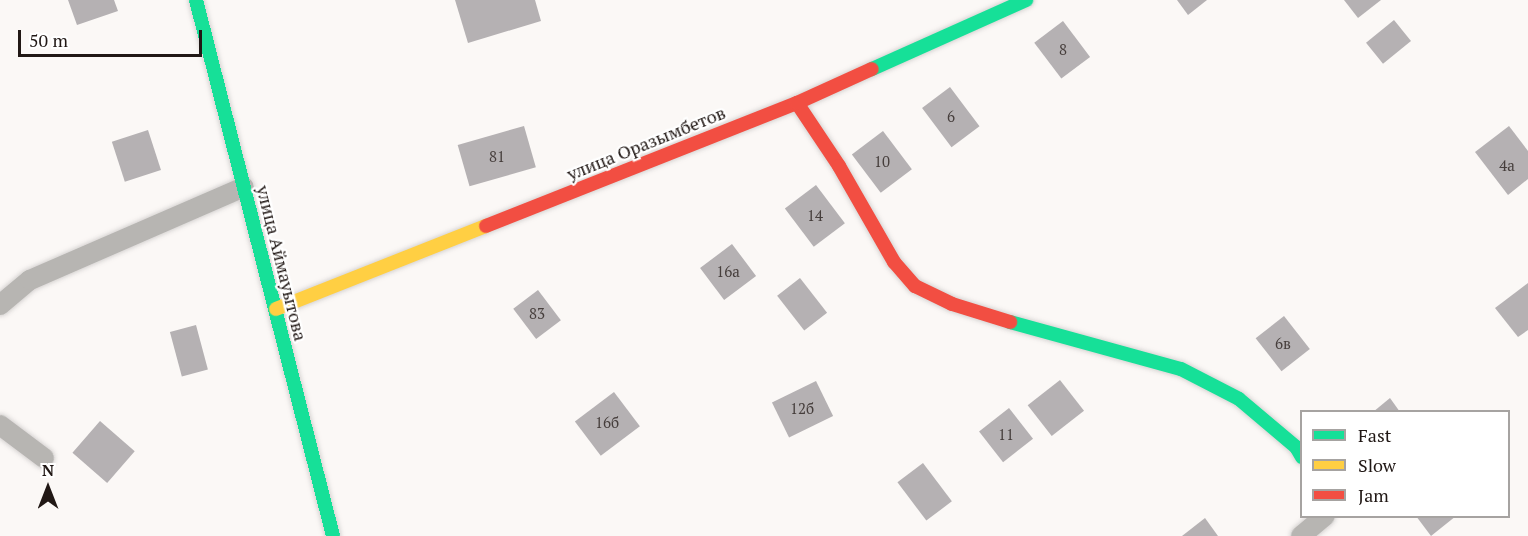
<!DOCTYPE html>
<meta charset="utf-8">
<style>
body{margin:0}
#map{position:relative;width:1528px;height:536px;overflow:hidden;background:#fbf8f6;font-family:"PT Serif",serif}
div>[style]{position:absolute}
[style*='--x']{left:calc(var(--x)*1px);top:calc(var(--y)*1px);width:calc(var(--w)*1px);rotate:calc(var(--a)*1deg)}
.building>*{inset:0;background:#b5b1b3;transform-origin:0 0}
.roads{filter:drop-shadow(0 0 2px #d7d4d3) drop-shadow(0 0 2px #d7d4d3)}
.street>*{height:20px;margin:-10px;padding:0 10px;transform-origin:10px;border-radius:10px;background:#b7b5b2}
.fast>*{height:14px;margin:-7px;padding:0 7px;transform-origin:7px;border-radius:7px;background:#16e098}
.slow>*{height:14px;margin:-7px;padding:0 7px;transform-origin:7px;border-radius:7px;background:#ffcf43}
.jam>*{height:14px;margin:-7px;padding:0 7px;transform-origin:7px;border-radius:7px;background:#f24e42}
span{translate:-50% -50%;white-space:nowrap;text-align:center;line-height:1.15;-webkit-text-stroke:4.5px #fff;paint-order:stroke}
.number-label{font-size:15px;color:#463e3c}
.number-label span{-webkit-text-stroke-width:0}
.street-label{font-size:18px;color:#211815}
.legend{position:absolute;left:1300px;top:410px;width:210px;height:108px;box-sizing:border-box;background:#fff;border:2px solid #a6a3a1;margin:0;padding:8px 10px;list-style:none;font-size:18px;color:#211815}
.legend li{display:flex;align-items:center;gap:12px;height:30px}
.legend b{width:30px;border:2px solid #a6a3a1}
.north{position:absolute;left:18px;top:458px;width:60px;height:60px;-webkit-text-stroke:4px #fff;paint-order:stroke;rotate:0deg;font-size:16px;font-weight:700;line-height:24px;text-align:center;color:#211815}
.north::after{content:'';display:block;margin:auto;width:21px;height:27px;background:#211815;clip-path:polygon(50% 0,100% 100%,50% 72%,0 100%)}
.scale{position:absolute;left:18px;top:30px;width:184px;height:27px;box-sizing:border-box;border:3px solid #211815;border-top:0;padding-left:8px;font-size:18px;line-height:21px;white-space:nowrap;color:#211815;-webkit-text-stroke:4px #fff;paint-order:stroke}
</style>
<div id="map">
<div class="building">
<i style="clip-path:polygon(68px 0,114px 0,118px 11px,77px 25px)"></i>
<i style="clip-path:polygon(455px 0,535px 0,541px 21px,468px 43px)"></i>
<i style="clip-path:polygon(1177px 0,1207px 0,1188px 15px)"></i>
<i style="clip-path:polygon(1344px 0,1381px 0,1358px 18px)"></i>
<i style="left:1394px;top:20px;width:27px;height:36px;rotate:51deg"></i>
<i style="left:1063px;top:21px;width:45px;height:36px;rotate:53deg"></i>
<i style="left:950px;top:87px;width:49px;height:35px;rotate:53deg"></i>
<i style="left:524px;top:126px;width:43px;height:69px;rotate:74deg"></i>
<i style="clip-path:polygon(1509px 126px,1528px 151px,1528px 179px,1508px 195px,1475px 152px)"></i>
<i style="left:148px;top:130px;width:42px;height:38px;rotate:72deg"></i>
<i style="left:883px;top:131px;width:48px;height:39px;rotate:53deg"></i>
<i style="left:816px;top:185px;width:48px;height:39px;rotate:53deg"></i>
<i style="left:732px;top:244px;width:40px;height:40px;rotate:53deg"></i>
<i style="left:800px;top:278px;width:44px;height:29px;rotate:52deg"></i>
<i style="clip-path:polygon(1528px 283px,1528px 330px,1518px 337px,1495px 308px)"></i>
<i style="left:538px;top:290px;width:38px;height:31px;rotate:53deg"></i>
<i style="left:1284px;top:316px;width:42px;height:36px;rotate:52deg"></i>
<i style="left:196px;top:325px;width:46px;height:27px;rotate:75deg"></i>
<i style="left:1060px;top:380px;width:39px;height:41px;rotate:52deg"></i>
<i style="left:816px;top:381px;width:39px;height:49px;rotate:64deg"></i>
<i style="left:614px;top:392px;width:43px;height:49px;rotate:53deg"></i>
<i style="clip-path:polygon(1390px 398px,1400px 412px,1373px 412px)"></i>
<i style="left:1009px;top:408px;width:39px;height:38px;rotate:52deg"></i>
<i style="left:100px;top:421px;width:46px;height:42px;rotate:41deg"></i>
<i style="left:923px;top:463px;width:48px;height:32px;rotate:53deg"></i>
<i style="clip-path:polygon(1416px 516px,1456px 516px,1431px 536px)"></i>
<i style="clip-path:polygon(1205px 518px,1218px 536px,1182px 536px)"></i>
</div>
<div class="roads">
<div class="street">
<i style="--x:0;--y:305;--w:39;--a:-40"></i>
<i style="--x:30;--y:280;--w:233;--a:-23.5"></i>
<i style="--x:0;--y:425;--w:55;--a:36.9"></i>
<i style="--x:1301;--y:536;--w:31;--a:-40"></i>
</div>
<div class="fast">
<i style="--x:196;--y:0;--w:553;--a:75.66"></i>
<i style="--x:872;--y:69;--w:169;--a:-24.1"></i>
<i style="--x:1010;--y:322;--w:177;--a:15.4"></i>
<i style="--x:1181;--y:369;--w:65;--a:27.3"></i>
<i style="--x:1239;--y:399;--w:75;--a:40.1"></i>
<i style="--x:1296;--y:447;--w:12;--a:59"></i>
</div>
<div class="slow">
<i style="--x:276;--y:309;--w:226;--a:-21.6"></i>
</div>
<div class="jam">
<i style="--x:797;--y:103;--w:76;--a:56.3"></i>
<i style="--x:839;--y:166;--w:111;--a:60.2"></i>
<i style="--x:894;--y:262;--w:32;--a:49"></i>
<i style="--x:915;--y:286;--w:41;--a:25.9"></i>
<i style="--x:952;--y:304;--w:61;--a:17.2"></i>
<i style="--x:486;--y:226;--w:334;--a:-21.6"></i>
<i style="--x:797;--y:103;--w:82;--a:-24.4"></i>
</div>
</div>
<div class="number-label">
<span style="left:1063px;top:50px">8</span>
<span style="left:951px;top:117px">6</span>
<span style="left:497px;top:157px">81</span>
<span style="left:882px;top:162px">10</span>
<span style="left:1507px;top:166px">4а</span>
<span style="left:815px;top:216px">14</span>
<span style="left:728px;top:272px">16а</span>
<span style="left:537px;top:314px">83</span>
<span style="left:1283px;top:344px">6в</span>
<span style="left:802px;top:409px">12б</span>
<span style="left:607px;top:423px">16б</span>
<span style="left:1006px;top:435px">11</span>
</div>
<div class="street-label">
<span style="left:646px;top:143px;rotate:-22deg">улица Оразымбетов</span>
<span style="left:282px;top:263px;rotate:76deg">улица Аймауытова</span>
</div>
<ul class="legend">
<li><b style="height:8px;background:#16e098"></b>Fast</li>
<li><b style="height:8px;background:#ffcf43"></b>Slow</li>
<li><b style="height:8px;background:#f24e42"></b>Jam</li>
</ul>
<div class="north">N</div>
<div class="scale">50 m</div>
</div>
